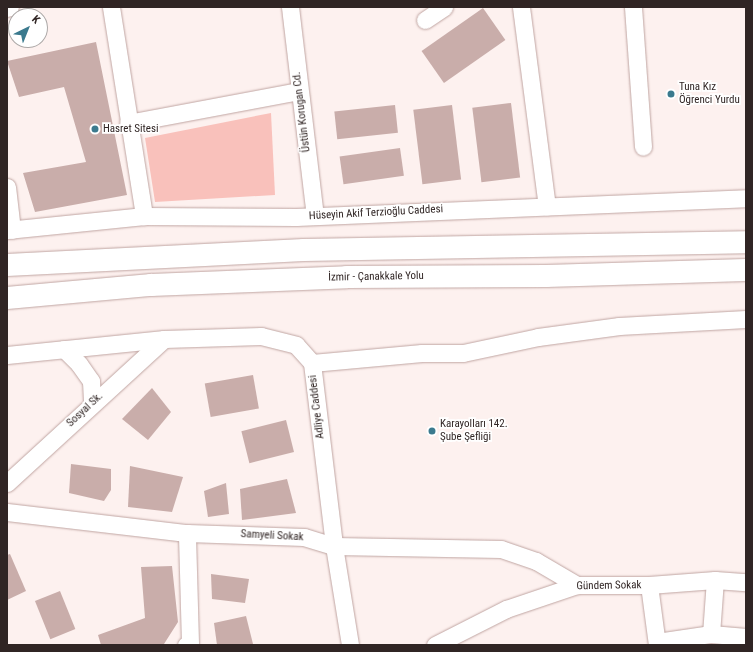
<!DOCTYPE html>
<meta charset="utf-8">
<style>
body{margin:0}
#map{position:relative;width:753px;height:652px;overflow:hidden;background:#fdf1ef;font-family:"Roboto Condensed",sans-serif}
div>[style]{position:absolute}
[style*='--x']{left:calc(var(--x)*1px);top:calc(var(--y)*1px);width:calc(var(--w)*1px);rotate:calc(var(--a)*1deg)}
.green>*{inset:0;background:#f9c1bb}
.building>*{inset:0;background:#c9adaa;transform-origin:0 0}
.roads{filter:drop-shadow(0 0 1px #c0a5a2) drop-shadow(0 0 1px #c0a5a2)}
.minor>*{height:17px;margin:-8.5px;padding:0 8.5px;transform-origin:8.5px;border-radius:8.5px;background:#fff}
.highway>*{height:22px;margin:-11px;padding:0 11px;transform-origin:11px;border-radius:11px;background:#fff}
.dots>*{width:11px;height:11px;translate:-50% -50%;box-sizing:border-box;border:2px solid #fff;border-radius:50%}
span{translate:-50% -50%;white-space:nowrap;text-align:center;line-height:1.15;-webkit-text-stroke:3.5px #fff;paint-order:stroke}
.poi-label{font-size:11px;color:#302524}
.left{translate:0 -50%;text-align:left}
.street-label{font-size:11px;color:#302524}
.frame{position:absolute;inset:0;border:8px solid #302524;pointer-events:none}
.north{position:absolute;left:8px;top:8px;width:40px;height:40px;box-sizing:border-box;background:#fff;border:1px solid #aca8a7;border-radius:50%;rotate:43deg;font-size:11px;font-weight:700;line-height:16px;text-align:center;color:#302524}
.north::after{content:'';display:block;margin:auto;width:14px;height:18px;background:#3b7a8e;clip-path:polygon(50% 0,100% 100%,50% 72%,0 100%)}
</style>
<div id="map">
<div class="green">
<i style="clip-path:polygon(271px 113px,275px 195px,155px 202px,145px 138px)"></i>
</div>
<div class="building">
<i style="left:483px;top:8px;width:39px;height:75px;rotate:55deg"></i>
<i style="clip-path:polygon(96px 42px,127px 195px,35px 212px,23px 173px,86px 162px,64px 87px,19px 97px,7px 61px)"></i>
<i style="left:511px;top:103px;width:75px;height:39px;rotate:83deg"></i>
<i style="left:395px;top:105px;width:28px;height:61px;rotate:84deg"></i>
<i style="left:452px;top:105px;width:75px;height:39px;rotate:83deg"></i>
<i style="left:400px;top:148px;width:28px;height:61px;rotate:82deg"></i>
<i style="left:253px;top:375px;width:34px;height:49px;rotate:80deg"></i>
<i style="clip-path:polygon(152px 388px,171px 412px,148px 440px,122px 419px)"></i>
<i style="left:286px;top:420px;width:33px;height:46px;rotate:76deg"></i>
<i style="clip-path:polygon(71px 464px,111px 469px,111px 490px,104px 501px,69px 493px)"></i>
<i style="clip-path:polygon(130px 466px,183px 477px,172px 512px,128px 507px)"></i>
<i style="clip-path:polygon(287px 479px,296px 513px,242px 520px,240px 489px)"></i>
<i style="clip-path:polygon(226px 483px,229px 514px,208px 517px,204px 491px)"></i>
<i style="clip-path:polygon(10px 554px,26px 591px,7px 600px,7px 555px)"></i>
<i style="clip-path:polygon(172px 566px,178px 622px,164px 644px,101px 645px,98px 635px,145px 618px,141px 567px)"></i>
<i style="clip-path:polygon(211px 574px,249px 579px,245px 603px,212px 599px)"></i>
<i style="left:60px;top:591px;width:41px;height:27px;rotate:68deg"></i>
<i style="clip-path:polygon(246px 616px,253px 644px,217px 645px,214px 623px)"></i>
</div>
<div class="roads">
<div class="minor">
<i style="--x:111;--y:7;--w:212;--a:81"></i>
<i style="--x:290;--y:7;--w:210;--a:83.2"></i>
<i style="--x:521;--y:7;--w:201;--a:82.6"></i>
<i style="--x:633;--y:7;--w:140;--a:85.9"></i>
<i style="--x:7;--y:8;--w:3;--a:-18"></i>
<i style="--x:425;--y:20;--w:23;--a:-34"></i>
<i style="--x:128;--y:123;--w:174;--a:-10.6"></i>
<i style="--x:7;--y:187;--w:43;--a:83.4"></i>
<i style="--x:7;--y:230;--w:138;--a:-5.8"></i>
<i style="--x:144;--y:216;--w:152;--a:0.4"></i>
<i style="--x:296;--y:217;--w:450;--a:-2.4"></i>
<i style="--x:64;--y:349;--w:21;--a:45"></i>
<i style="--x:79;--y:364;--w:21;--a:55"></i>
<i style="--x:91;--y:381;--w:22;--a:87"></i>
<i style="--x:7;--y:355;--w:158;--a:-5.8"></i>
<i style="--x:164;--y:339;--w:97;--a:-1.8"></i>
<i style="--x:261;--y:336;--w:36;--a:14"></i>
<i style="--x:296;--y:345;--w:24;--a:48"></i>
<i style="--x:312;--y:363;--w:184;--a:83.1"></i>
<i style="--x:334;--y:546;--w:100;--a:80.8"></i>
<i style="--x:312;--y:363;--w:110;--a:-5.2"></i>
<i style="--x:422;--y:353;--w:41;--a:0"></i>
<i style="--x:463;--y:353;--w:77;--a:-12"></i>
<i style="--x:538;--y:337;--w:82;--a:-7.7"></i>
<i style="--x:619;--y:326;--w:127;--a:-3.2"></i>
<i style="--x:7;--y:483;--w:213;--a:-42.5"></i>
<i style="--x:7;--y:512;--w:181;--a:6.7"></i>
<i style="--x:187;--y:533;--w:117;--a:2"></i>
<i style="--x:304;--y:537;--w:31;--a:17"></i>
<i style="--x:334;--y:546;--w:167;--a:1"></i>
<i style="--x:501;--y:549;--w:37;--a:19"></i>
<i style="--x:536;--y:561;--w:48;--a:30.3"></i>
<i style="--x:649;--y:585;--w:61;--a:82.4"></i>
<i style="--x:711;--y:634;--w:54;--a:-85.8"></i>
<i style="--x:657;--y:642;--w:55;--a:-8.4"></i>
<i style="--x:711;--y:634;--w:35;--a:5"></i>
<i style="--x:186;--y:645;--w:4;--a:-27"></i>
<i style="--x:190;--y:643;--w:110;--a:-91.6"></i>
<i style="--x:435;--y:645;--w:80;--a:-26.9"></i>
<i style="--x:506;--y:609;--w:75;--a:-18.7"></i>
<i style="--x:577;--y:585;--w:72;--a:0"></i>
<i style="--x:649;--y:585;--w:66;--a:-4.3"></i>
<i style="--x:715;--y:580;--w:31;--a:4"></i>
</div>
<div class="highway">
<i style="--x:7;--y:265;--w:297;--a:-2.9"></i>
<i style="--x:304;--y:250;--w:442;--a:-1"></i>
<i style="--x:7;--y:298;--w:145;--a:-5.2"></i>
<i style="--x:151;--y:285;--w:196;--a:-2.3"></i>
<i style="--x:347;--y:277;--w:199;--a:-0.3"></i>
<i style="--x:546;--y:276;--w:200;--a:-1.7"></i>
</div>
</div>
<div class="dots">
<i style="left:671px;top:94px;background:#3b7a8e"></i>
<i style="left:95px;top:129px;background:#3b7a8e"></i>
<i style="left:432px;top:431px;background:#3b7a8e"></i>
</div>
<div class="poi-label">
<span class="left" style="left:679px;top:94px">Tuna Kız<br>Öğrenci Yurdu</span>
<span class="left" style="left:103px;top:129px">Hasret Sitesi</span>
<span class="left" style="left:440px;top:431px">Karayolları 142.<br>Şube Şefliği</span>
</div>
<div class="street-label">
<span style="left:302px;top:112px;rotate:-97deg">Üstün Korugan Cd.</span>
<span style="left:376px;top:213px;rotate:-3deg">Hüseyin Akif Terzioğlu Caddesi</span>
<span style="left:376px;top:277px;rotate:-1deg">İzmir - Çanakkale Yolu</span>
<span style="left:317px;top:407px;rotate:-97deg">Adliye Caddesi</span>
<span style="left:85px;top:410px;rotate:-43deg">Sosyal Sk.</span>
<span style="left:272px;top:536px;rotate:3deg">Samyeli Sokak</span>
<span style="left:609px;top:586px;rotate:-1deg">Gündem Sokak</span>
</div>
<div class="frame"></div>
<div class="north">K</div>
</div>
